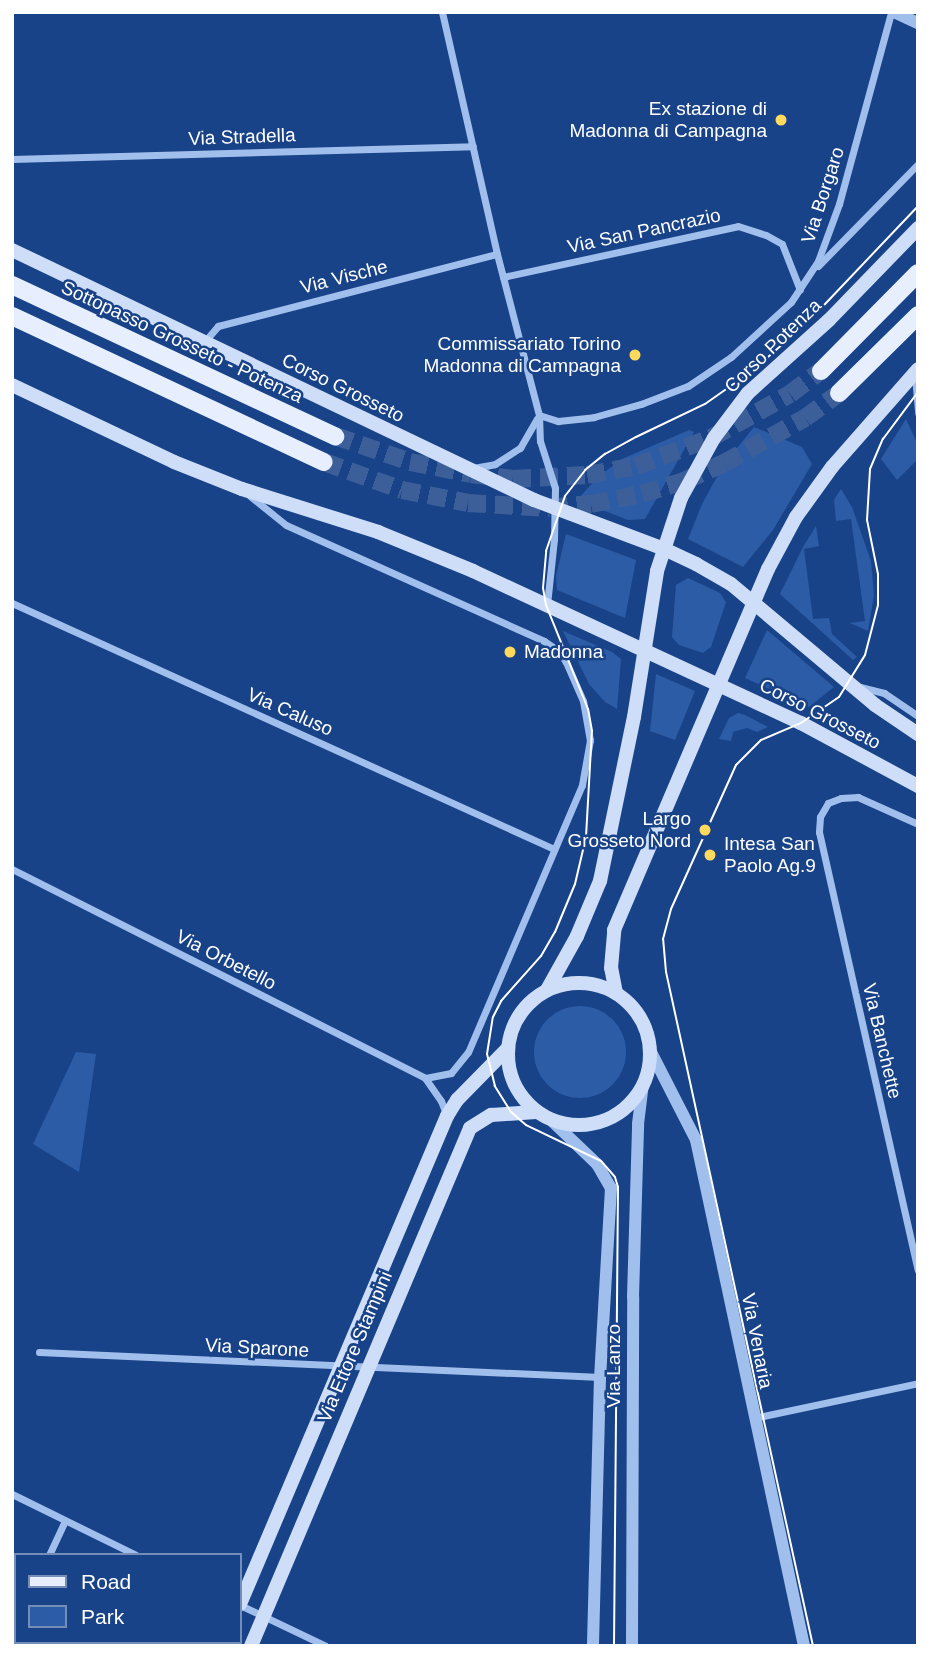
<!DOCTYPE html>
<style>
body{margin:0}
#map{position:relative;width:930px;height:1658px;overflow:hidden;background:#194388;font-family:Helvetica,sans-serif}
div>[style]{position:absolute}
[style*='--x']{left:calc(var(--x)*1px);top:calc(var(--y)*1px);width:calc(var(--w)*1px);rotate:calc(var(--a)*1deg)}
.green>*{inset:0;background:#2c5ca6}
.round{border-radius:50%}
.primary-tunnel>*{height:18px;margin-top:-9px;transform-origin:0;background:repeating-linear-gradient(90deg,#3c5f9a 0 18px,transparent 0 27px)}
.minor>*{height:7px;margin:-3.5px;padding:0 3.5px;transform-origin:3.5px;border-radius:3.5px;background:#a1bfed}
.tertiary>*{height:12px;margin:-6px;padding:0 6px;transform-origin:6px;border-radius:6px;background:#a1bfed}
.secondary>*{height:14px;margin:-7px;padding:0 7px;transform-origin:7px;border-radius:7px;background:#cedef9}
.secondary>.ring{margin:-7px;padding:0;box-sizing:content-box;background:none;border:14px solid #cedef9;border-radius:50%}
.primary>*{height:18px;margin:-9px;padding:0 9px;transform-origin:9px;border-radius:9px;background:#e7efff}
.tram>*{height:2px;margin:-1px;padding:0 1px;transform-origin:1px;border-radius:1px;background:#fff}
.dots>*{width:19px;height:19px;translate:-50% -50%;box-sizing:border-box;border:4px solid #194388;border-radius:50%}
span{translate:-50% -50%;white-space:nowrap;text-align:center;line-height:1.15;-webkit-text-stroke:5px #194388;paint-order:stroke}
.poi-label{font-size:19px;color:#fff}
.right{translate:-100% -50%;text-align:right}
.left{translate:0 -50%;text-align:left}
.street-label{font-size:19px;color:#fff}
.frame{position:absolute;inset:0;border:14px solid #fff;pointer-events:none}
.legend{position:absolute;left:14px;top:1553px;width:228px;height:91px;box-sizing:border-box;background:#194388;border:2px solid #758eb8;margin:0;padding:9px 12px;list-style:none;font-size:21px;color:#fff}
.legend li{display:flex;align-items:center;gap:14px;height:35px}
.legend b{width:35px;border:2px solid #758eb8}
</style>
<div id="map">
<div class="green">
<i style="clip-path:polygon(906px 419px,918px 445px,918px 459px,897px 480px,881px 459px)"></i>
<i style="clip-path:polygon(754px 427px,802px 447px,812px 464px,773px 530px,743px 567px,688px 539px,702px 504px,724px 464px)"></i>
<i style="clip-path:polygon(689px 430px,694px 432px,645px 519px,628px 520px,577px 500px,599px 476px,622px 459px)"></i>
<i style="clip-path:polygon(841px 489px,852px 507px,871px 561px,874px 595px,868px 631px,850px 623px,865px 621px,851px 519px,836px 521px,834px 500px)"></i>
<i style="clip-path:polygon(816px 526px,819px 546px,804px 549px,813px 619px,829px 618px,832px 634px,857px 657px,853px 660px,780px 594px,803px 547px)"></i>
<i style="clip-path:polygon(566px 534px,636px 560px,625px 618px,557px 590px,556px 576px)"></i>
<i style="clip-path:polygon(688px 578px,720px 593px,726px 602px,711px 647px,703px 653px,679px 645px,672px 637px,676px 585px)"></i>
<i style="clip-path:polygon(767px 630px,834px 687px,809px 707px,745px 678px)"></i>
<i style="clip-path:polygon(563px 631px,612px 652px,621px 659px,617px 709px,605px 702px,589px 684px)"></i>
<i style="clip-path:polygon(656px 674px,695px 691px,675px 740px,650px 731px)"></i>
<i style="clip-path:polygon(738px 713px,745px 715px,768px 727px,757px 732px,747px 728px,733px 732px,731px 741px,719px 739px,729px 718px)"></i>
<i class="round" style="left:534px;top:1006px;width:92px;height:92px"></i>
<i style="clip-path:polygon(76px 1052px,96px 1054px,79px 1172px,33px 1144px)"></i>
</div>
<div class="primary-tunnel">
<i style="--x:335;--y:436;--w:79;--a:19.1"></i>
<i style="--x:410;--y:462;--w:62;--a:11.1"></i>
<i style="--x:471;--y:474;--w:42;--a:6.8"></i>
<i style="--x:513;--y:479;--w:74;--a:-3.1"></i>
<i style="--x:587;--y:475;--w:50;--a:-10.4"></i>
<i style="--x:636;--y:466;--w:80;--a:-20.5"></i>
<i style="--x:711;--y:438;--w:90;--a:-29.1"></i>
<i style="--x:790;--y:394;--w:39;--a:-37"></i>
<i style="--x:324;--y:462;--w:83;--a:19.7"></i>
<i style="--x:402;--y:490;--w:67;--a:11.1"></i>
<i style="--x:468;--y:503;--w:82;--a:3.5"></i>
<i style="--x:550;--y:508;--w:41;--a:-5.6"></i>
<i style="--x:591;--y:504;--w:52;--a:-11.1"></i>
<i style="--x:642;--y:494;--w:44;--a:-17.2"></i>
<i style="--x:684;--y:481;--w:44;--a:-24.2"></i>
<i style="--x:724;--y:463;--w:93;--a:-29.1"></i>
<i style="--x:805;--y:418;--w:42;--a:-36.3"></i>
</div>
<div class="minor">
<i style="--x:442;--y:12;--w:248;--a:77.2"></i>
<i style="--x:497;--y:254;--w:166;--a:75.4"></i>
<i style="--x:539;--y:415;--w:26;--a:88"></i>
<i style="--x:540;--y:441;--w:49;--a:72.3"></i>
<i style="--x:555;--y:488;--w:51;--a:91.1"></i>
<i style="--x:554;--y:539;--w:66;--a:96.1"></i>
<i style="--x:12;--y:159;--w:461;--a:-1.6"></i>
<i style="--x:818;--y:266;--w:143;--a:-45.6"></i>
<i style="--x:503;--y:277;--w:240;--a:-12.2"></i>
<i style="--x:738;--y:226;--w:29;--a:18"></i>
<i style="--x:766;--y:235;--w:18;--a:29"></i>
<i style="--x:782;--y:244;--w:49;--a:68.6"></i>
<i style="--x:205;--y:341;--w:20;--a:-49"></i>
<i style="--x:218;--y:326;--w:288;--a:-14.5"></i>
<i style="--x:915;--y:376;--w:37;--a:85"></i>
<i style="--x:539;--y:415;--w:20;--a:18"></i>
<i style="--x:558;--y:421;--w:36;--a:-6"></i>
<i style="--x:594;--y:417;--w:49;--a:-15.5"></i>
<i style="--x:641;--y:404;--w:50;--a:-21"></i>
<i style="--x:688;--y:386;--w:52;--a:-34"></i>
<i style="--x:731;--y:357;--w:81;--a:-42.5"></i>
<i style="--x:791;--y:302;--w:49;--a:-56.6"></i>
<i style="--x:818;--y:261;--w:61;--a:-69.8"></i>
<i style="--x:839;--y:204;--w:199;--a:-74.8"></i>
<i style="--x:473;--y:468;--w:22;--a:-10"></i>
<i style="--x:495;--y:464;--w:30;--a:-33"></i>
<i style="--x:520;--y:448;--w:34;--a:-60"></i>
<i style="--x:250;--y:496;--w:46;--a:38.9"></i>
<i style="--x:286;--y:525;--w:283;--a:24.2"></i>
<i style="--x:544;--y:641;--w:18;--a:34"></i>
<i style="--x:559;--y:651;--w:13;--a:58"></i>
<i style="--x:566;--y:662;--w:43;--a:66.4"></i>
<i style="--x:583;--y:701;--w:40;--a:80"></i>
<i style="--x:590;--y:740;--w:46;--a:100.1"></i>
<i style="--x:582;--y:785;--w:290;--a:113.1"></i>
<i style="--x:468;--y:1052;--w:27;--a:129"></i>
<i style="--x:451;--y:1073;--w:26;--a:169"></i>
<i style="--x:12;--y:603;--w:595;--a:24.41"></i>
<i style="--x:856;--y:686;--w:29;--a:14"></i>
<i style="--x:884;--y:693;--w:41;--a:34.1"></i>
<i style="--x:918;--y:824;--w:66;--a:-155.8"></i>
<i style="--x:858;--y:797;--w:17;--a:177"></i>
<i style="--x:841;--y:798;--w:14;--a:159"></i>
<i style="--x:828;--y:803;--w:16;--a:120"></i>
<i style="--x:820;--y:817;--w:15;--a:94"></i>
<i style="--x:819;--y:832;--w:449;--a:77.3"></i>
<i style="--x:12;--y:869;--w:463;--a:26.8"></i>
<i style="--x:425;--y:1078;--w:28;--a:55"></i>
<i style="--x:441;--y:1101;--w:16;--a:68"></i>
<i style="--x:39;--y:1352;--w:562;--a:2.55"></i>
<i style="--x:754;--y:1418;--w:168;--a:-12"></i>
<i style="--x:12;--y:1494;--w:138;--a:26.2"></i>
<i style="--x:49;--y:1555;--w:38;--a:-65"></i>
<i style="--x:240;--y:1605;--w:95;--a:25.5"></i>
<i style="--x:12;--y:1634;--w:8;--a:-60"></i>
</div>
<div class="tertiary">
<i style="--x:894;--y:12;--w:26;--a:25"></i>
<i style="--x:651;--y:1052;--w:99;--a:62.9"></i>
<i style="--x:696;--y:1140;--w:517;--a:77.95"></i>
<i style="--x:552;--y:1121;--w:62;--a:43.7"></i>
<i style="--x:597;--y:1164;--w:28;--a:60"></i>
<i style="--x:611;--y:1188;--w:189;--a:93.3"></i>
<i style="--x:600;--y:1377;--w:269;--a:91.5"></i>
<i style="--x:632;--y:1646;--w:349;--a:-89.8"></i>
<i style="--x:633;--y:1297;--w:173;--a:-88.3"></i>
<i style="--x:638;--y:1124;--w:38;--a:-83"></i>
</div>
<div class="secondary">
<i style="--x:12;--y:250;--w:579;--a:25.59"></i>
<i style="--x:534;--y:500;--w:137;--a:20.6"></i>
<i style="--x:662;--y:548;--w:38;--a:25"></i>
<i style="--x:696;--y:564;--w:40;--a:29.7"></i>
<i style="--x:731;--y:584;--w:188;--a:40"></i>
<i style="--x:875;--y:705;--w:52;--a:34"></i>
<i style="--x:12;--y:385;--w:179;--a:25.4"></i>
<i style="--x:174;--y:462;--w:73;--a:21.7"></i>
<i style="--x:242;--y:489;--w:143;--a:17.5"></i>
<i style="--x:378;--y:532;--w:103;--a:22.3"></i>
<i style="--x:473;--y:571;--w:362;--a:24.9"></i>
<i style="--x:801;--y:723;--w:133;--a:28.3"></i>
<i class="ring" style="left:508px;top:983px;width:128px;height:128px"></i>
<i style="--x:547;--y:990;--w:62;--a:-60.9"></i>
<i style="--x:577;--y:936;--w:60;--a:-67.3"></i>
<i style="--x:600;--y:881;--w:167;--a:-78.3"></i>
<i style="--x:634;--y:717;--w:148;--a:-81"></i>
<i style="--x:657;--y:571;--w:77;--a:-71.8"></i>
<i style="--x:681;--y:498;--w:68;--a:-61.2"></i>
<i style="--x:714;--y:438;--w:56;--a:-52.9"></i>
<i style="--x:748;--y:393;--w:109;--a:-42"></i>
<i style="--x:829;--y:320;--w:128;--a:-45.9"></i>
<i style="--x:616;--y:993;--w:25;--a:-101"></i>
<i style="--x:611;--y:968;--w:38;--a:-85"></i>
<i style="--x:614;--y:930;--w:392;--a:-66.9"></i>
<i style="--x:768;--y:569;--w:59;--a:-61.7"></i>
<i style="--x:796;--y:517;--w:62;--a:-54.2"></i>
<i style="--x:832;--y:467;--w:130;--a:-48.7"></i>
<i style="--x:240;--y:1604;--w:530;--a:-67.01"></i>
<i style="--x:447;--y:1116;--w:19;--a:-58"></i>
<i style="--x:457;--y:1100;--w:73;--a:-45.6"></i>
<i style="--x:222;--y:1646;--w:4;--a:-63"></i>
<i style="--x:251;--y:1646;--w:562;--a:-67.08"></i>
<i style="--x:470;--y:1128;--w:25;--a:-32"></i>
<i style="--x:491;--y:1115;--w:45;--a:-3.8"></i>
</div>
<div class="primary">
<i style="--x:12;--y:285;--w:357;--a:25.1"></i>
<i style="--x:12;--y:316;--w:344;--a:25.1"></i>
<i style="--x:821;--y:371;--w:138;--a:-45.3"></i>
<i style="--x:839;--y:393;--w:111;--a:-44.6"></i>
</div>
<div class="tram">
<i style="--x:614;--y:1646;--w:459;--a:-89.5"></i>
<i style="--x:618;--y:1187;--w:10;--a:-107"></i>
<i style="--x:615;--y:1177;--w:21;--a:-131"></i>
<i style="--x:601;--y:1161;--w:83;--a:-154.4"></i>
<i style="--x:526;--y:1125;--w:20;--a:-139"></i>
<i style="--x:511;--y:1112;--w:31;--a:-122"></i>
<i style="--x:495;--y:1086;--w:33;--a:-104"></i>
<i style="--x:487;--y:1054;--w:37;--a:-81"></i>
<i style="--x:493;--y:1017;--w:18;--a:-63"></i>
<i style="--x:501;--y:1001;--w:60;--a:-48.4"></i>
<i style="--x:541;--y:956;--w:28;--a:-60"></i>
<i style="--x:555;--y:932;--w:52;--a:-67.4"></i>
<i style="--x:575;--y:884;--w:48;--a:-76.8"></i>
<i style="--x:586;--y:837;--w:106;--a:-86.8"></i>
<i style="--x:592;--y:731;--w:22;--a:-100"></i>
<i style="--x:588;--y:709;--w:112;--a:-112"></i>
<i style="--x:546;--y:605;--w:17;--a:-100"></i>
<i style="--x:543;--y:588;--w:37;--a:-85"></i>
<i style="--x:546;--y:551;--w:58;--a:-70.9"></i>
<i style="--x:565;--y:496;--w:33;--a:-52"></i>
<i style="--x:585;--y:470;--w:26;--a:-39"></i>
<i style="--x:605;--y:454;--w:35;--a:-29"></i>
<i style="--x:636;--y:437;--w:76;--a:-25.6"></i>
<i style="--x:705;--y:404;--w:57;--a:-35.1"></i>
<i style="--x:752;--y:371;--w:74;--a:-41.2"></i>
<i style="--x:808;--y:322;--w:160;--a:-46.5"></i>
<i style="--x:813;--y:1646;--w:690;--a:-102.3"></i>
<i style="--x:666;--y:972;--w:33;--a:-95"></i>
<i style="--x:663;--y:939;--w:31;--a:-75"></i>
<i style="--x:671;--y:909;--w:158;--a:-65.7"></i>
<i style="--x:736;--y:765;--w:35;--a:-45"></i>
<i style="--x:761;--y:740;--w:43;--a:-23"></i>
<i style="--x:801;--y:723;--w:46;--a:-34.4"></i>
<i style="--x:839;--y:697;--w:49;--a:-58.2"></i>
<i style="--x:865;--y:655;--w:52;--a:-75.4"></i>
<i style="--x:878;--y:605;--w:31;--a:-90"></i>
<i style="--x:878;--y:574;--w:55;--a:-101.5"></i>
<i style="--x:867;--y:520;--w:51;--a:-86.6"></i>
<i style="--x:870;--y:469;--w:33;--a:-67"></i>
<i style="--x:883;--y:439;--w:59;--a:-53.3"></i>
</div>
<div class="dots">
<i style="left:781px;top:120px;background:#ffda5d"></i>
<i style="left:635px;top:355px;background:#ffda5d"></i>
<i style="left:510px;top:652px;background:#ffda5d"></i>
<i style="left:705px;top:830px;background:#ffda5d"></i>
<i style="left:710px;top:855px;background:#ffda5d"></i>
</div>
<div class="poi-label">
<span class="right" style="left:767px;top:120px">Ex stazione di<br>Madonna di Campagna</span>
<span class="right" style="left:621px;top:355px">Commissariato Torino<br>Madonna di Campagna</span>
<span class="left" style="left:524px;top:652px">Madonna</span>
<span class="right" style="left:691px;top:830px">Largo<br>Grosseto Nord</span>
<span class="left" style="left:724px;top:855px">Intesa San<br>Paolo Ag.9</span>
</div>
<div class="street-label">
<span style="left:242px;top:137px;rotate:-2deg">Via Stradella</span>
<span style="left:823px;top:195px;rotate:-72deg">Via Borgaro</span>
<span style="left:644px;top:231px;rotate:-12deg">Via San Pancrazio</span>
<span style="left:344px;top:277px;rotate:-14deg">Via Vische</span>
<span style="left:182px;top:342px;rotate:25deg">Sottopasso Grosseto - Potenza</span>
<span style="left:773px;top:346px;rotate:-44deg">Corso Potenza</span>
<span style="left:343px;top:388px;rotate:26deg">Corso Grosseto</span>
<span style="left:290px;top:712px;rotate:24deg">Via Caluso</span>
<span style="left:820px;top:714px;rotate:27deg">Corso Grosseto</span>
<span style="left:226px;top:960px;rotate:27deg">Via Orbetello</span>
<span style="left:882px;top:1041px;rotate:77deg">Via Banchette</span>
<span style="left:757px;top:1341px;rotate:79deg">Via Venaria</span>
<span style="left:355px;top:1347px;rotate:-67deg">Via Ettore Stampini</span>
<span style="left:257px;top:1348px;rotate:3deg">Via Sparone</span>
<span style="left:614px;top:1366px;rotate:-90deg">Via Lanzo</span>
</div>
<div class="frame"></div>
<ul class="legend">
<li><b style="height:9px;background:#e7efff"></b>Road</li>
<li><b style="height:19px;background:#2c5ca6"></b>Park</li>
</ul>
</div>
